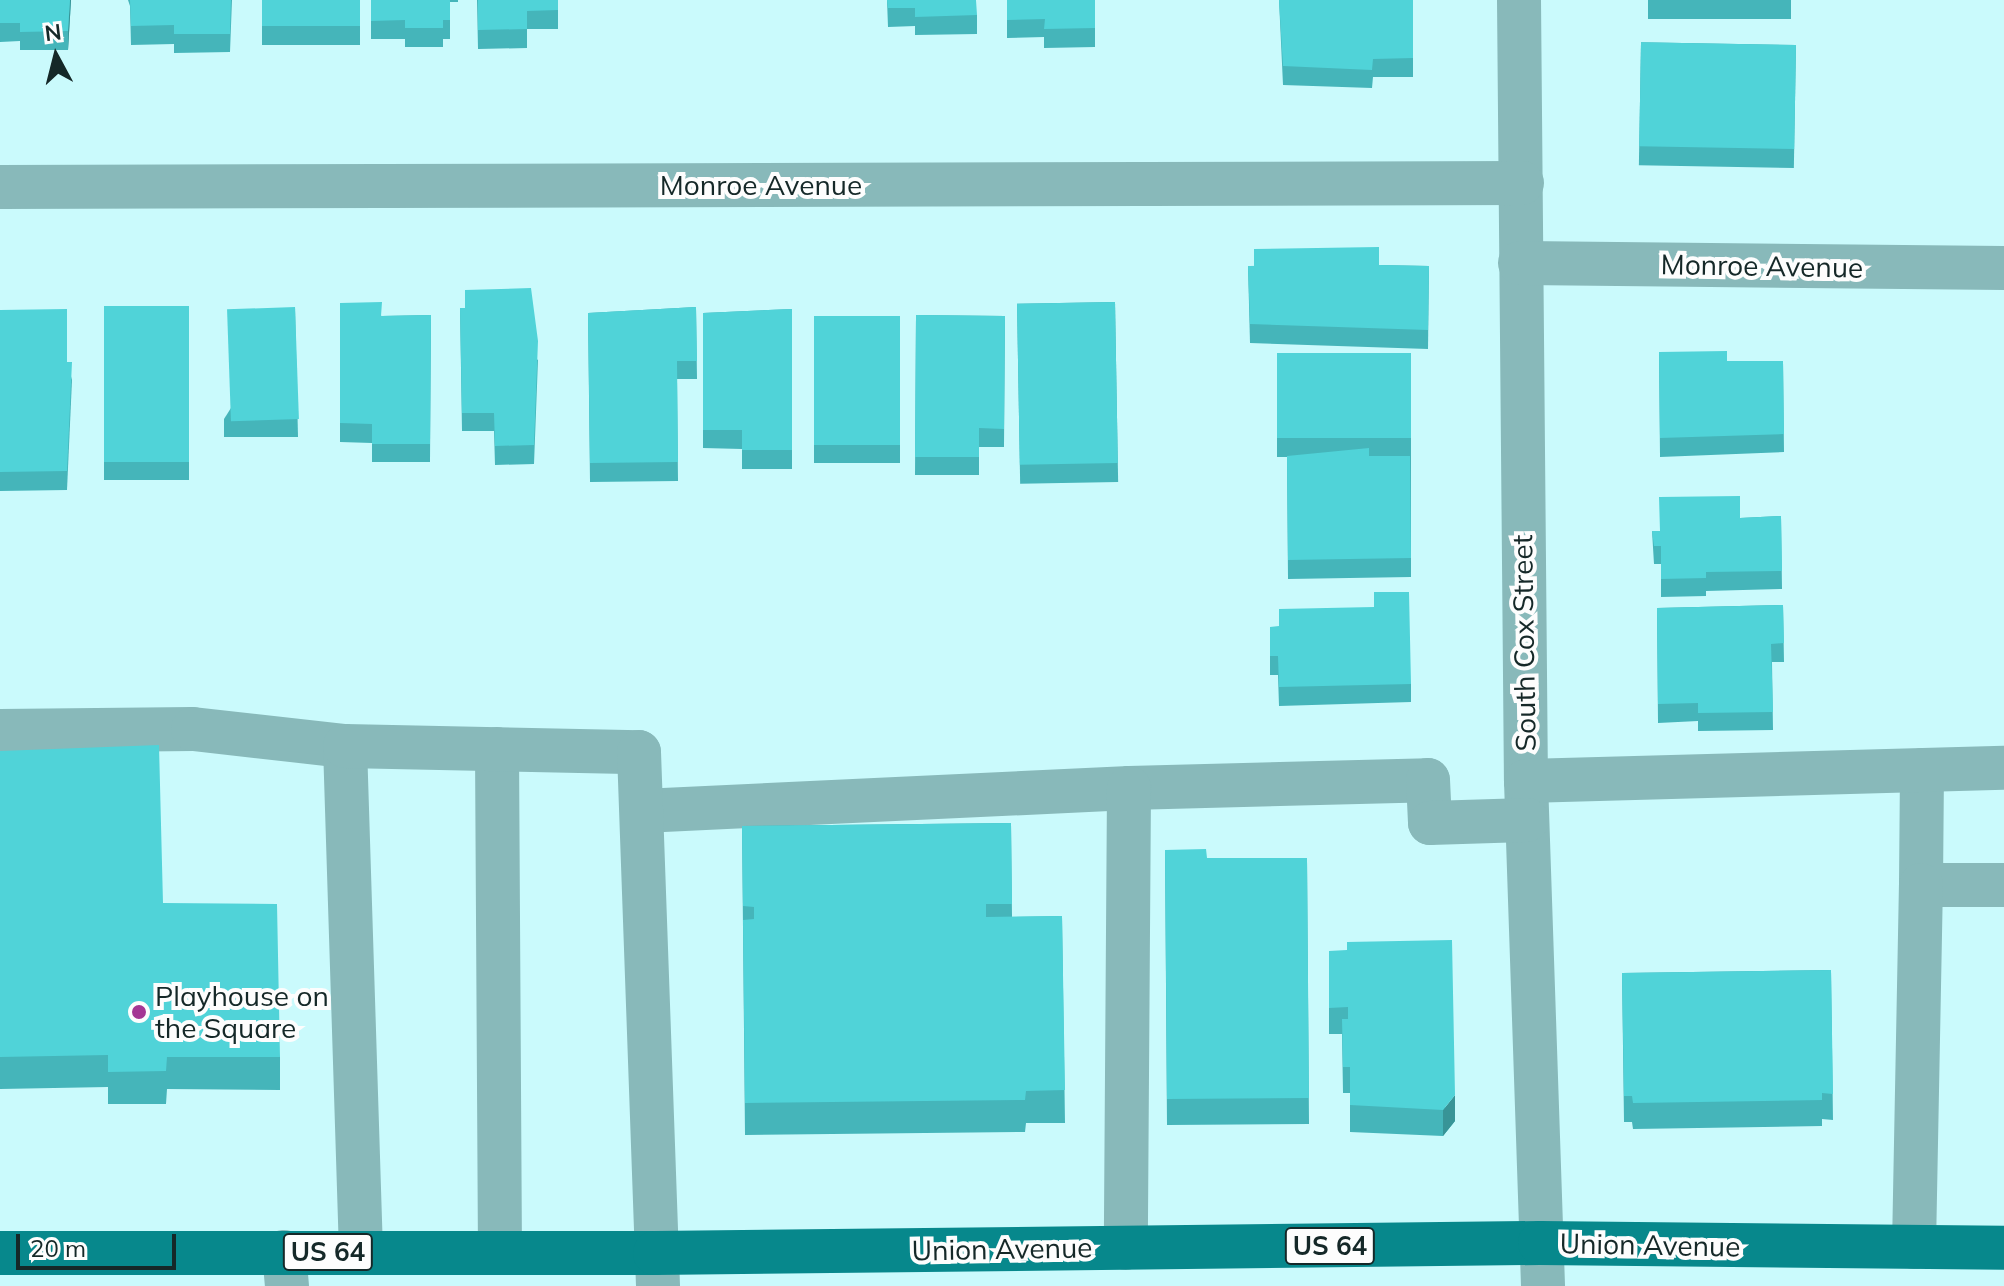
<!DOCTYPE html>
<style>
body{margin:0}
#map{position:relative;width:2004px;height:1286px;overflow:hidden;background:#cafafc;font-family:Mulish,sans-serif}
div>[style]{position:absolute}
[style*='--x']{left:calc(var(--x)*1px);top:calc(var(--y)*1px);width:calc(var(--w)*1px);rotate:calc(var(--a)*1deg)}
.minor>*{height:44px;margin:-22px;padding:0 22px;transform-origin:22px;border-radius:22px;background:#88b9ba}
.major>*{height:44px;margin:-22px;padding:0 22px;transform-origin:22px;border-radius:22px;background:#07888c}
.wall>*{inset:0;background:#45b5ba;transform-origin:0 0}
.shaded-wall>*{inset:0;background:#389497}
.building>*{inset:0;background:#50d3d8;transform-origin:0 0}
.dots>*{width:22px;height:22px;translate:-50% -50%;box-sizing:border-box;border:4px solid #fdfdfd;border-radius:50%}
span{translate:-50% -50%;white-space:nowrap;text-align:center;line-height:1.15;-webkit-text-stroke:8px #fdfdfd;paint-order:stroke}
.shield-label span{padding:2px 6px;background:#fdfdfd;border:2px solid;border-radius:6px;-webkit-text-stroke-width:0}
.shield-label{font-size:26px;color:#152828;font-weight:700}
.street-label{font-size:28px;color:#152828}
.poi-label{font-size:28px;color:#152828}
.left{translate:0 -50%;text-align:left}
.north{position:absolute;left:16px;top:16px;width:80px;height:80px;-webkit-text-stroke:6px #fdfdfd;paint-order:stroke;rotate:353deg;font-size:22px;font-weight:700;line-height:32px;text-align:center;color:#152828}
.north::after{content:'';display:block;margin:auto;width:28px;height:36px;background:#152828;clip-path:polygon(50% 0,100% 100%,50% 72%,0 100%)}
.scale{position:absolute;left:16px;top:1234px;width:160px;height:36px;box-sizing:border-box;border:4px solid #152828;border-top:0;padding-left:10px;font-size:24px;line-height:28px;white-space:nowrap;color:#152828;-webkit-text-stroke:6px #fdfdfd;paint-order:stroke}
</style>
<div id="map">
<div class="minor">
<i style="--x:1519;--y:0;--w:781;--a:89.49"></i>
<i style="--x:1526;--y:781;--w:505;--a:88.07"></i>
<i style="--x:0;--y:187;--w:1522;--a:-0.15"></i>
<i style="--x:1520;--y:263;--w:484;--a:0.6"></i>
<i style="--x:0;--y:731;--w:193;--a:-0.6"></i>
<i style="--x:193;--y:729;--w:153;--a:6.4"></i>
<i style="--x:497;--y:749;--w:503;--a:89.66"></i>
<i style="--x:1922;--y:770;--w:115;--a:90.5"></i>
<i style="--x:1921;--y:885;--w:83;--a:0"></i>
<i style="--x:1526;--y:781;--w:478;--a:-1.6"></i>
<i style="--x:1129;--y:788;--w:299;--a:-1.5"></i>
<i style="--x:1428;--y:780;--w:43;--a:87.3"></i>
<i style="--x:1430;--y:823;--w:97;--a:-1.8"></i>
<i style="--x:642;--y:811;--w:488;--a:-2.7"></i>
<i style="--x:1129;--y:788;--w:460;--a:90.4"></i>
<i style="--x:1914;--y:1247;--w:362;--a:-88.9"></i>
<i style="--x:284;--y:1252;--w:34;--a:85"></i>
<i style="--x:361;--y:1252;--w:506;--a:-91.81"></i>
<i style="--x:345;--y:746;--w:294;--a:1.2"></i>
<i style="--x:639;--y:752;--w:534;--a:87.96"></i>
</div>
<div class="major">
<i style="--x:0;--y:1253;--w:655;--a:0"></i>
<i style="--x:655;--y:1253;--w:885;--a:-0.65"></i>
<i style="--x:1540;--y:1243;--w:464;--a:0.6"></i>
</div>
<div class="wall">
<i style="clip-path:polygon(0 0,71px 0,68px 50px,20px 50px,20px 41px,0 42px)"></i>
<i style="clip-path:polygon(128px 0,232px 0,230px 52px,174px 53px,174px 44px,131px 45px,130px 6px)"></i>
<i style="left:262px;top:0;width:98px;height:45px"></i>
<i style="clip-path:polygon(371px 0,458px 0,458px 2px,450px 2px,450px 39px,443px 39px,443px 47px,405px 47px,405px 39px,371px 39px)"></i>
<i style="clip-path:polygon(477px 0,558px 0,558px 29px,527px 29px,527px 48px,478px 49px)"></i>
<i style="clip-path:polygon(887px 0,977px 15px,977px 34px,915px 35px,915px 26px,888px 27px)"></i>
<i style="clip-path:polygon(1007px 0,1095px 0,1095px 47px,1044px 48px,1044px 37px,1007px 38px)"></i>
<i style="clip-path:polygon(1279px 0,1413px 0,1413px 77px,1373px 77px,1372px 88px,1283px 85px)"></i>
<i style="left:1648px;top:0;width:143px;height:19px"></i>
<i style="left:1796px;top:45px;width:123px;height:155px;rotate:91deg"></i>
<i style="clip-path:polygon(1379px 265px,1429px 266px,1428px 349px,1250px 343px,1248px 266px)"></i>
<i style="left:1115px;top:302px;width:180px;height:98px;rotate:89deg"></i>
<i style="clip-path:polygon(340px 303px,382px 316px,431px 315px,430px 462px,372px 462px,372px 443px,340px 442px)"></i>
<i style="left:189px;top:306px;width:174px;height:85px;rotate:90deg"></i>
<i style="clip-path:polygon(295px 307px,298px 437px,224px 437px,224px 419px)"></i>
<i style="clip-path:polygon(696px 307px,697px 379px,677px 379px,678px 481px,590px 482px,588px 313px)"></i>
<i style="clip-path:polygon(460px 308px,538px 360px,534px 464px,495px 465px,494px 431px,462px 431px)"></i>
<i style="clip-path:polygon(792px 309px,792px 469px,742px 469px,742px 449px,703px 448px,703px 313px)"></i>
<i style="clip-path:polygon(0 310px,67px 362px,72px 380px,67px 490px,0 491px)"></i>
<i style="clip-path:polygon(916px 315px,1005px 316px,1004px 447px,979px 447px,979px 475px,915px 475px)"></i>
<i style="left:814px;top:316px;width:86px;height:147px"></i>
<i style="clip-path:polygon(1659px 352px,1727px 361px,1783px 361px,1784px 452px,1660px 457px)"></i>
<i style="clip-path:polygon(1277px 353px,1411px 354px,1411px 577px,1288px 579px,1287px 457px,1277px 457px)"></i>
<i style="clip-path:polygon(1781px 516px,1782px 589px,1706px 591px,1706px 596px,1661px 597px,1661px 564px,1654px 564px,1652px 531px,1660px 531px,1740px 518px)"></i>
<i style="clip-path:polygon(1783px 605px,1784px 662px,1772px 662px,1773px 730px,1698px 731px,1698px 721px,1658px 723px,1657px 608px)"></i>
<i style="clip-path:polygon(1270px 627px,1411px 684px,1411px 702px,1279px 706px,1278px 675px,1270px 675px)"></i>
<i style="clip-path:polygon(0 751px,163px 903px,280px 1057px,280px 1090px,167px 1089px,166px 1104px,108px 1104px,108px 1087px,0 1089px)"></i>
<i style="clip-path:polygon(1011px 823px,1012px 917px,1062px 916px,1065px 1123px,1026px 1123px,1025px 1132px,745px 1135px,742px 826px)"></i>
<i style="clip-path:polygon(1165px 850px,1207px 858px,1307px 858px,1309px 1124px,1167px 1125px)"></i>
<i style="clip-path:polygon(1329px 951px,1455px 1121px,1443px 1136px,1350px 1132px,1350px 1093px,1343px 1093px,1342px 1034px,1329px 1034px)"></i>
<i style="clip-path:polygon(1831px 970px,1833px 1120px,1822px 1119px,1822px 1126px,1633px 1129px,1632px 1122px,1624px 1122px,1622px 973px)"></i>
</div>
<div class="shaded-wall">
<i style="clip-path:polygon(70px 0,71px 0,68px 50px,68px 31px)"></i>
<i style="clip-path:polygon(1455px 1095px,1455px 1121px,1443px 1136px,1443px 1110px)"></i>
</div>
<div class="building">
<i style="clip-path:polygon(0 0,70px 0,68px 31px,20px 32px,20px 23px,0 23px)"></i>
<i style="clip-path:polygon(130px 0,231px 0,230px 34px,174px 34px,174px 25px,131px 26px)"></i>
<i style="left:262px;top:0;width:98px;height:26px"></i>
<i style="clip-path:polygon(371px 0,450px 0,450px 20px,443px 20px,443px 28px,405px 28px,405px 20px,371px 21px)"></i>
<i style="clip-path:polygon(478px 0,558px 0,558px 10px,527px 11px,527px 29px,478px 30px)"></i>
<i style="clip-path:polygon(887px 0,976px 0,977px 15px,915px 17px,915px 8px,888px 8px)"></i>
<i style="clip-path:polygon(1007px 0,1095px 0,1095px 28px,1044px 29px,1045px 19px,1007px 20px)"></i>
<i style="clip-path:polygon(1279px 0,1413px 0,1413px 58px,1373px 59px,1372px 70px,1283px 66px)"></i>
<i style="left:1796px;top:45px;width:104px;height:155px;rotate:91deg"></i>
<i style="clip-path:polygon(1379px 247px,1379px 265px,1429px 266px,1428px 330px,1250px 324px,1248px 266px,1254px 266px,1254px 249px)"></i>
<i style="clip-path:polygon(531px 288px,538px 341px,534px 445px,495px 446px,494px 413px,462px 413px,460px 308px,465px 308px,465px 290px)"></i>
<i style="clip-path:polygon(382px 302px,381px 316px,431px 315px,430px 444px,372px 444px,372px 424px,340px 423px,340px 303px)"></i>
<i style="left:1115px;top:302px;width:161px;height:98px;rotate:89deg"></i>
<i style="left:189px;top:306px;width:156px;height:85px;rotate:90deg"></i>
<i style="left:295px;top:307px;width:112px;height:68px;rotate:88deg"></i>
<i style="clip-path:polygon(696px 307px,697px 361px,677px 361px,678px 462px,590px 463px,588px 313px)"></i>
<i style="clip-path:polygon(67px 309px,67px 362px,72px 362px,67px 471px,0 472px,0 310px)"></i>
<i style="clip-path:polygon(792px 309px,792px 450px,742px 450px,742px 430px,703px 430px,703px 313px)"></i>
<i style="clip-path:polygon(916px 315px,1005px 316px,1004px 429px,979px 428px,979px 457px,915px 457px)"></i>
<i style="left:814px;top:316px;width:86px;height:129px"></i>
<i style="clip-path:polygon(1727px 351px,1727px 361px,1783px 361px,1784px 434px,1660px 438px,1659px 352px)"></i>
<i style="left:1277px;top:353px;width:134px;height:85px"></i>
<i style="clip-path:polygon(1369px 448px,1369px 456px,1410px 456px,1411px 558px,1288px 560px,1287px 456px)"></i>
<i style="clip-path:polygon(1740px 496px,1740px 518px,1781px 516px,1782px 571px,1706px 572px,1706px 578px,1661px 579px,1661px 546px,1654px 546px,1652px 531px,1660px 531px,1659px 497px)"></i>
<i style="clip-path:polygon(1374px 592px,1409px 592px,1411px 684px,1279px 687px,1278px 656px,1270px 656px,1270px 627px,1279px 626px,1279px 609px,1374px 607px)"></i>
<i style="clip-path:polygon(1783px 605px,1784px 643px,1771px 644px,1773px 712px,1698px 713px,1698px 703px,1658px 704px,1657px 608px)"></i>
<i style="clip-path:polygon(159px 745px,163px 903px,277px 904px,280px 1057px,167px 1057px,166px 1071px,108px 1072px,108px 1055px,0 1057px,0 751px)"></i>
<i style="clip-path:polygon(1011px 823px,1012px 904px,986px 904px,986px 917px,1062px 916px,1065px 1090px,1026px 1091px,1025px 1100px,745px 1103px,743px 920px,754px 919px,754px 907px,743px 906px,742px 826px)"></i>
<i style="clip-path:polygon(1206px 849px,1207px 858px,1307px 858px,1309px 1098px,1167px 1099px,1165px 850px)"></i>
<i style="clip-path:polygon(1452px 940px,1455px 1095px,1443px 1110px,1350px 1105px,1350px 1067px,1343px 1067px,1342px 1019px,1348px 1019px,1348px 1007px,1329px 1008px,1329px 951px,1347px 950px,1347px 942px)"></i>
<i style="clip-path:polygon(1831px 970px,1833px 1094px,1822px 1093px,1822px 1100px,1633px 1103px,1632px 1096px,1624px 1096px,1622px 973px)"></i>
</div>
<div class="dots">
<i style="left:139px;top:1012px;background:#a43694"></i>
</div>
<div class="shield-label">
<span style="left:1330px;top:1246px">US 64</span>
<span style="left:328px;top:1252px">US 64</span>
</div>
<div class="street-label">
<span style="left:761px;top:185px">Monroe Avenue</span>
<span style="left:1762px;top:266px;rotate:1deg">Monroe Avenue</span>
<span style="left:1524px;top:643px;rotate:-91deg">South Cox Street</span>
<span style="left:1650px;top:1245px;rotate:1deg">Union Avenue</span>
<span style="left:1002px;top:1249px;rotate:-1deg">Union Avenue</span>
</div>
<div class="poi-label">
<span class="left" style="left:155px;top:1012px">Playhouse on<br>the Square</span>
</div>
<div class="north">N</div>
<div class="scale">20 m</div>
</div>
